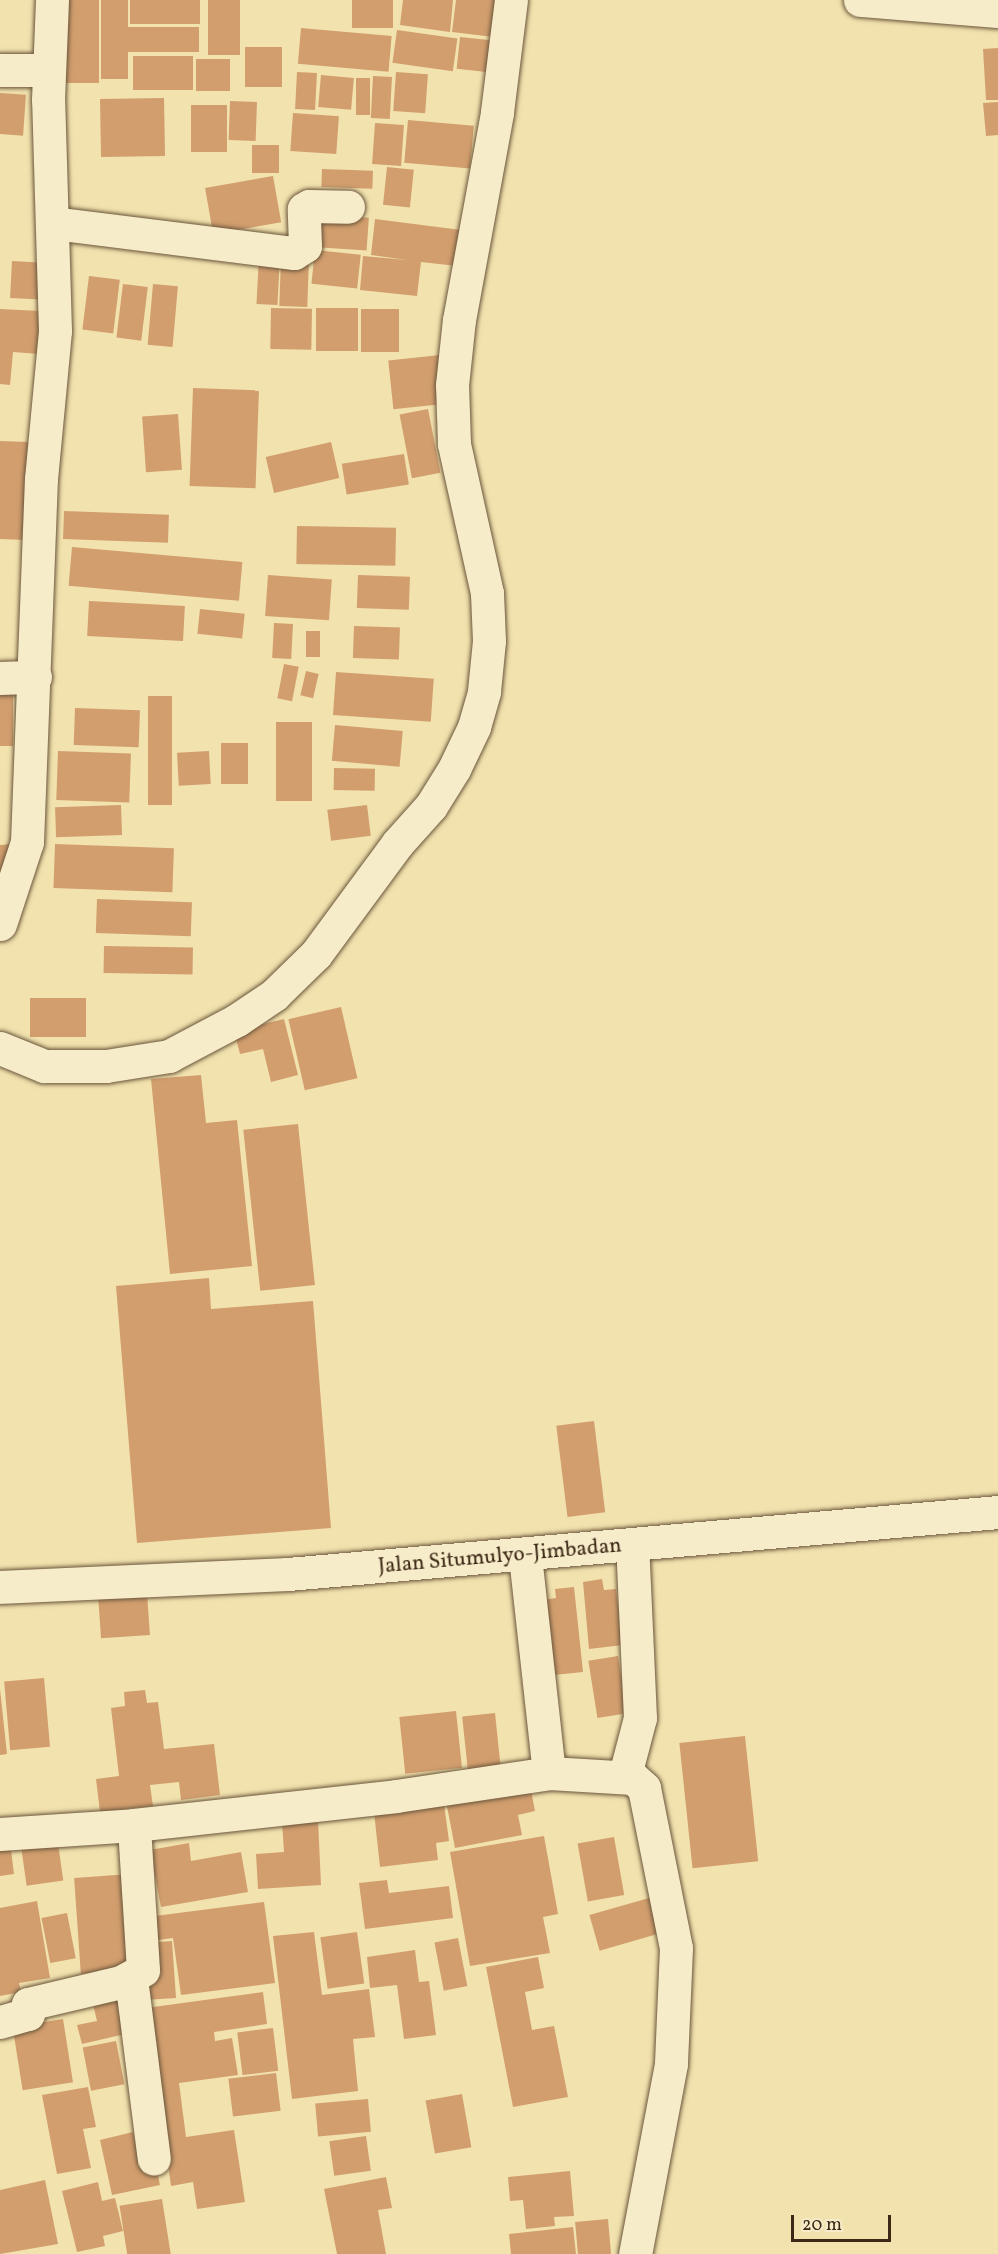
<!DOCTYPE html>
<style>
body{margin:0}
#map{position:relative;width:998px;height:2254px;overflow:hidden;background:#f2e2ae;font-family:Vollkorn,serif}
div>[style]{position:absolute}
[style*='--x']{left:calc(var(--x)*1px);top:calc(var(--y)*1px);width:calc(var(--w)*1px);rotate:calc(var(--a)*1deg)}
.building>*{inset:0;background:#d29e6e;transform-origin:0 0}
.roads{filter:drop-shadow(0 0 2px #6a563b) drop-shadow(0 0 2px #6a563b)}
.minor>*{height:33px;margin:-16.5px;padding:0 16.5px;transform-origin:16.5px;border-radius:16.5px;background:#f7ecca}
span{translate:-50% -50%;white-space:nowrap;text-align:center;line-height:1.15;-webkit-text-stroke:6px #f7ecca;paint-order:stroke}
.street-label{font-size:21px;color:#3c2815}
.scale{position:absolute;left:791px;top:2215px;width:100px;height:27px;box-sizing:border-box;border:3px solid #3c2815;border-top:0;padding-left:8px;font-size:18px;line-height:21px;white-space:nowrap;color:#3c2815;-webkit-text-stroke:4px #f7ecca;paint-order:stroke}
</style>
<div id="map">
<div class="building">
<i style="left:64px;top:0;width:35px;height:83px"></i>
<i style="left:101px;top:0;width:27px;height:79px"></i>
<i style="left:130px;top:0;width:70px;height:24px"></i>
<i style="left:208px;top:0;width:32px;height:55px"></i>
<i style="left:352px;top:0;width:41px;height:28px"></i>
<i style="clip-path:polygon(403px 0,453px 0,450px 32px,400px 25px)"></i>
<i style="clip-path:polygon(456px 0,507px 0,502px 38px,452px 32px)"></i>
<i style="left:128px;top:27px;width:71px;height:25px"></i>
<i style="left:301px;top:28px;width:91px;height:36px;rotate:5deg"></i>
<i style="left:397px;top:30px;width:61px;height:33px;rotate:8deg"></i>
<i style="left:460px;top:37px;width:39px;height:32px;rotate:6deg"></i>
<i style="left:245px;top:47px;width:37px;height:40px"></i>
<i style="clip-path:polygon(998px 48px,998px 100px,986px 100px,983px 49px)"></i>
<i style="left:133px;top:56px;width:60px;height:34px"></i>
<i style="left:196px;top:59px;width:34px;height:32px"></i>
<i style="left:297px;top:72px;width:20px;height:37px;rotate:3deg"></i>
<i style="left:396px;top:72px;width:32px;height:39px;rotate:4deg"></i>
<i style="left:321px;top:75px;width:33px;height:32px;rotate:5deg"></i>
<i style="left:373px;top:76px;width:19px;height:42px;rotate:3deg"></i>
<i style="left:356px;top:78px;width:14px;height:37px"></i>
<i style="left:0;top:93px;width:26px;height:41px;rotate:4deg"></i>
<i style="left:164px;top:98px;width:58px;height:64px;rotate:89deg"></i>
<i style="left:230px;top:101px;width:27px;height:39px;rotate:2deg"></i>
<i style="clip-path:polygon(998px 102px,998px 135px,986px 136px,983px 103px)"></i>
<i style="left:191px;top:105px;width:36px;height:47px"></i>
<i style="left:293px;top:113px;width:46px;height:38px;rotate:4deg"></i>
<i style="left:408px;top:120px;width:66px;height:43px;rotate:5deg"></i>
<i style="left:375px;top:123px;width:29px;height:41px;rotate:4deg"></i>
<i style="left:252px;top:145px;width:27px;height:28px"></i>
<i style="left:387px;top:167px;width:27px;height:38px;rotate:6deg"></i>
<i style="left:322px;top:169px;width:51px;height:18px;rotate:2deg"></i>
<i style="left:273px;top:176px;width:47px;height:69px;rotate:80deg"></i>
<i style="left:316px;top:214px;width:53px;height:33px;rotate:4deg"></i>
<i style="clip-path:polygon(375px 219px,461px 230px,457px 266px,421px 262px,417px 296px,360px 290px,363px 256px,407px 260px,371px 255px)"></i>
<i style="left:315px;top:250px;width:46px;height:34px;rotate:6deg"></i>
<i style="left:259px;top:256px;width:21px;height:48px;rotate:3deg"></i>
<i style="left:281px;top:257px;width:28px;height:49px;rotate:2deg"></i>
<i style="left:12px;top:261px;width:36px;height:37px;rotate:3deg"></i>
<i style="left:89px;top:276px;width:31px;height:54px;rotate:7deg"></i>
<i style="left:123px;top:284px;width:25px;height:54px;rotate:7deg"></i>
<i style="left:153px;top:284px;width:25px;height:61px;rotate:5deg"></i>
<i style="left:271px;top:308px;width:41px;height:41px;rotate:1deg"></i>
<i style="left:316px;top:308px;width:42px;height:43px"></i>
<i style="clip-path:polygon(0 309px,41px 311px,39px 354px,13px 352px,10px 385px,0 384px)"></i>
<i style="left:399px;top:309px;width:43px;height:38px;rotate:90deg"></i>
<i style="left:440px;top:355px;width:49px;height:52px;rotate:84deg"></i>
<i style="left:193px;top:388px;width:66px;height:98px;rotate:2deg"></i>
<i style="left:428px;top:409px;width:65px;height:29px;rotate:79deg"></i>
<i style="left:178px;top:414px;width:56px;height:36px;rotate:86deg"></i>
<i style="left:0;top:441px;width:35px;height:98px;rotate:2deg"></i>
<i style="left:331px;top:442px;width:37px;height:67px;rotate:77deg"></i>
<i style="left:404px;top:454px;width:31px;height:63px;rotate:81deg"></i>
<i style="left:64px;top:511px;width:105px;height:28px;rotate:2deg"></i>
<i style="left:297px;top:526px;width:99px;height:38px;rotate:1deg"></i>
<i style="left:72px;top:547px;width:171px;height:39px;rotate:5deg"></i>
<i style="left:268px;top:575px;width:64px;height:41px;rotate:4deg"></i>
<i style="left:358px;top:575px;width:52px;height:33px;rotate:2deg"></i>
<i style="left:89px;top:601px;width:96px;height:35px;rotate:3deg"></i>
<i style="left:200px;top:609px;width:45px;height:25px;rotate:6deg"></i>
<i style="left:274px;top:623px;width:19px;height:35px;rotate:3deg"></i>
<i style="left:354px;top:626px;width:46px;height:32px;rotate:2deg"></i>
<i style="left:306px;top:631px;width:14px;height:26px"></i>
<i style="left:284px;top:664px;width:15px;height:35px;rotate:11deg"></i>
<i style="left:306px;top:671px;width:13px;height:25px;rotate:13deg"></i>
<i style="left:336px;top:672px;width:98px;height:43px;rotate:4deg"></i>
<i style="left:0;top:685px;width:13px;height:61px"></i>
<i style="left:148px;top:696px;width:24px;height:109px"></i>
<i style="left:75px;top:708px;width:65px;height:37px;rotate:2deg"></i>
<i style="left:276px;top:722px;width:36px;height:79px"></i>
<i style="left:335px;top:725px;width:68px;height:36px;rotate:5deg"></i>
<i style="left:221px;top:743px;width:27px;height:41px"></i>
<i style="left:58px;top:751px;width:73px;height:49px;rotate:2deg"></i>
<i style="left:209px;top:751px;width:33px;height:32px;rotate:87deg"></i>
<i style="left:334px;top:768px;width:41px;height:22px;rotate:1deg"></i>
<i style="left:121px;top:805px;width:30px;height:66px;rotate:88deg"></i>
<i style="left:367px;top:805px;width:31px;height:40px;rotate:83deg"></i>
<i style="clip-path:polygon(13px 844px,0 876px,0 845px)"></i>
<i style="left:55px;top:844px;width:119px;height:44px;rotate:2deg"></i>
<i style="left:97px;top:899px;width:95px;height:34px;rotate:2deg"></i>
<i style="left:104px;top:946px;width:89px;height:27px;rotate:1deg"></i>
<i style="left:86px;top:998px;width:39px;height:56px;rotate:90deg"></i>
<i style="left:341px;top:1007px;width:73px;height:54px;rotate:77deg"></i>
<i style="clip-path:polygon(284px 1019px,298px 1075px,271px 1082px,263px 1049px,240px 1054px,234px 1031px)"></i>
<i style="clip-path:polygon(201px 1075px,206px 1123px,237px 1120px,252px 1266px,170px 1274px,151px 1079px)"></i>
<i style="left:298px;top:1124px;width:162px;height:55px;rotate:84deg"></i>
<i style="clip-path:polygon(209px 1278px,211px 1309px,313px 1301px,331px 1528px,137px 1543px,116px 1286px)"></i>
<i style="left:594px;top:1421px;width:92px;height:38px;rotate:83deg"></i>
<i style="clip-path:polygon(602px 1579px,604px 1590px,616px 1589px,623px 1645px,589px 1649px,583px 1582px)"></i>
<i style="clip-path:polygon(574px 1587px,583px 1672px,544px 1676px,535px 1601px,556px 1598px,555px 1589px)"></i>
<i style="left:147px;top:1593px;width:42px;height:49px;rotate:86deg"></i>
<i style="left:618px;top:1656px;width:58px;height:30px;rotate:81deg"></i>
<i style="left:44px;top:1678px;width:69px;height:40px;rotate:85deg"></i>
<i style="clip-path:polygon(0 1689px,7px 1754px,0 1755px)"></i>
<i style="clip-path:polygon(145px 1690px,147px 1703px,158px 1702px,164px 1749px,214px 1744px,220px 1795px,181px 1800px,179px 1782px,150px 1785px,153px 1806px,100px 1812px,96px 1779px,119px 1776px,111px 1708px,125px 1706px,124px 1692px)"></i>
<i style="left:456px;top:1711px;width:57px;height:57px;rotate:84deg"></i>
<i style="left:495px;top:1713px;width:62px;height:33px;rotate:84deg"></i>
<i style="left:745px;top:1736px;width:126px;height:66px;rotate:84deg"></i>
<i style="clip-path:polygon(530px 1785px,535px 1811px,518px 1815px,522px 1835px,455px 1848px,446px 1801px)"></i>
<i style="clip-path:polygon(444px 1804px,449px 1841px,436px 1843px,438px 1860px,380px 1867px,374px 1812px)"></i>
<i style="clip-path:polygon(318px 1820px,321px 1885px,258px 1889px,256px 1854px,284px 1852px,282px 1822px)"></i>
<i style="clip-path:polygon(9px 1834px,14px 1874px,0 1876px,0 1835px)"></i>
<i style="left:57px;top:1836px;width:45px;height:37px;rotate:82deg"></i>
<i style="clip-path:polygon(544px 1836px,558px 1914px,543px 1917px,550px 1953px,470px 1966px,450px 1852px)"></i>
<i style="left:614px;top:1837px;width:59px;height:37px;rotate:80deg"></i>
<i style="clip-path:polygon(189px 1843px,191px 1861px,241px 1852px,248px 1892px,161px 1907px,150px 1850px)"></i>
<i style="left:130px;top:1874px;width:96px;height:56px;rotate:86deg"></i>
<i style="clip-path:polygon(387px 1880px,389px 1893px,449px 1886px,453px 1918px,365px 1929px,359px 1883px)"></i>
<i style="left:649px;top:1898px;width:37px;height:62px;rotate:74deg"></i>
<i style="clip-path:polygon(37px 1901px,50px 1978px,19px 1983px,21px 1992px,0 1996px,0 1908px)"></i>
<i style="clip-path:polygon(264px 1902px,275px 1983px,181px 1995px,173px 1938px,158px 1940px,155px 1916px)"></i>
<i style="left:67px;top:1913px;width:46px;height:26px;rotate:79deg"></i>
<i style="clip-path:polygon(314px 1932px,322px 1995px,369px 1989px,375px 2037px,353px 2039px,358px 2091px,292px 2099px,273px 1936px)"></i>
<i style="left:357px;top:1932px;width:52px;height:37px;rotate:82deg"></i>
<i style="left:458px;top:1938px;width:49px;height:24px;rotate:79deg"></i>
<i style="clip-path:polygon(172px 1941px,176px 1998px,144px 2000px,145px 1943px)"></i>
<i style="clip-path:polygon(415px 1950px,419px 1982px,429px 1981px,436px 2035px,404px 2039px,397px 1985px,370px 1988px,367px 1957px)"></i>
<i style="clip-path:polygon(538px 1957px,544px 1988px,525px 1992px,532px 2030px,554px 2026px,568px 2097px,513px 2107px,486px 1967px)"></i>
<i style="clip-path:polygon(115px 1990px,125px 2034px,82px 2044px,77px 2025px,97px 2021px,91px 1996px)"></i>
<i style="clip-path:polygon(263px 1992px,267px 2024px,214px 2032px,215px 2041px,232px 2038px,238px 2075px,179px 2083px,186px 2137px,234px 2130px,245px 2202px,197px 2209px,193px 2182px,171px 2186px,146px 2008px)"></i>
<i style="left:63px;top:2019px;width:64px;height:51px;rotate:81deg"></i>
<i style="left:273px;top:2028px;width:43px;height:36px;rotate:83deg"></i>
<i style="left:116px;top:2041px;width:44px;height:34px;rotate:79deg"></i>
<i style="left:276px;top:2073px;width:38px;height:48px;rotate:83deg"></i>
<i style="clip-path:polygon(88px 2087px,96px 2127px,83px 2129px,91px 2168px,57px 2174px,42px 2095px)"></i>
<i style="left:462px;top:2094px;width:54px;height:37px;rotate:80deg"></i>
<i style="left:368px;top:2099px;width:33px;height:53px;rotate:85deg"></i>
<i style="clip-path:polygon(133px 2132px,141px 2169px,156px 2166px,160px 2185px,112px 2195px,100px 2140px)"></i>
<i style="left:366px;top:2136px;width:35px;height:37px;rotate:82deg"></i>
<i style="clip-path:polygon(570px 2171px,574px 2216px,554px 2217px,555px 2226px,526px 2229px,523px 2200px,510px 2201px,508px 2177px)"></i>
<i style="clip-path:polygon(386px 2177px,392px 2208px,378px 2210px,386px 2254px,337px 2254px,324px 2189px)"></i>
<i style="clip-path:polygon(45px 2180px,58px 2244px,0 2254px,0 2190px)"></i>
<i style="clip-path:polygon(98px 2182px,102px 2201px,115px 2198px,123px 2231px,103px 2236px,105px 2246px,77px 2252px,62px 2191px)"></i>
<i style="left:162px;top:2199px;width:56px;height:43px;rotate:81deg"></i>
<i style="left:608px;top:2219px;width:35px;height:33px;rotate:85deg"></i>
<i style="clip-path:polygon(573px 2227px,576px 2254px,511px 2254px,509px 2234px)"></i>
</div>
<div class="roads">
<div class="minor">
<i style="--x:860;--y:0;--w:138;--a:4.6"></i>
<i style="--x:0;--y:70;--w:48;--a:0"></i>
<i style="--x:53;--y:223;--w:243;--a:7.1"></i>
<i style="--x:294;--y:253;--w:13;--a:-32"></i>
<i style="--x:305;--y:246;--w:37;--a:-92"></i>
<i style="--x:304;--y:209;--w:6;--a:-31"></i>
<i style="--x:309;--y:206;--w:39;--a:1"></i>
<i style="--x:0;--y:678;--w:35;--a:-2"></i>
<i style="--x:0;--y:924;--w:86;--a:-71.8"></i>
<i style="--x:27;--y:842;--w:363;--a:-87.8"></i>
<i style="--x:41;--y:479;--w:149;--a:-84.6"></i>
<i style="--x:55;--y:331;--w:231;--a:-91.7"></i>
<i style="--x:48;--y:100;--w:100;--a:-87.7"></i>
<i style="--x:0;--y:1048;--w:48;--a:22.2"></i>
<i style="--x:44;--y:1066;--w:62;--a:0"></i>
<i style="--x:106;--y:1066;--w:64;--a:-9"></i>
<i style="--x:169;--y:1056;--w:77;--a:-27.9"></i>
<i style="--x:237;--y:1020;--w:45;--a:-34"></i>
<i style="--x:274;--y:995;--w:59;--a:-44.3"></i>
<i style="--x:316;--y:954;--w:137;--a:-53.6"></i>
<i style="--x:397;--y:844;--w:51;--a:-48.2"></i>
<i style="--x:431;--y:806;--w:44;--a:-58.1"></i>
<i style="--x:454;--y:769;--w:47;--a:-64.5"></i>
<i style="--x:474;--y:727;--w:37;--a:-74"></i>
<i style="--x:484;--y:691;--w:50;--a:-84.3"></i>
<i style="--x:489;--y:641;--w:48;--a:-92.4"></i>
<i style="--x:487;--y:593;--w:153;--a:-102.5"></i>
<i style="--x:454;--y:444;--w:59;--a:-91.9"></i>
<i style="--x:452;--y:385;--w:65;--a:-83.9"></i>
<i style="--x:459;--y:320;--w:211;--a:-79.6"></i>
<i style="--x:497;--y:112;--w:113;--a:-82.9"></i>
<i style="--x:525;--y:1556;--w:218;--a:83.7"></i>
<i style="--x:0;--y:1587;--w:288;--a:-2.6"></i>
<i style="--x:288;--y:1574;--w:713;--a:-4.99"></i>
<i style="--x:625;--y:1775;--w:59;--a:-75.3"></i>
<i style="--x:640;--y:1718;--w:173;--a:-92.6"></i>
<i style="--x:0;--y:1834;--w:134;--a:-3.8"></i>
<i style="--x:134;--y:1825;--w:264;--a:-6.3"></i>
<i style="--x:396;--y:1796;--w:155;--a:-8.5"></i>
<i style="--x:549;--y:1773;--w:84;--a:3.4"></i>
<i style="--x:633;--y:1778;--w:15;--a:42"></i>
<i style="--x:644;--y:1788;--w:163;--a:78.7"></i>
<i style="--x:676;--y:1948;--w:116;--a:92.5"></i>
<i style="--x:671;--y:2064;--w:193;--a:100.7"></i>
<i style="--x:131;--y:1978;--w:182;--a:82.8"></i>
<i style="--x:0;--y:2022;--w:29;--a:-16"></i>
<i style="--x:28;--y:2014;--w:10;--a:-90"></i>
<i style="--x:28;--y:2004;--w:96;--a:-13.3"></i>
<i style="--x:121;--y:1982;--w:25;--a:-29"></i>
<i style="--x:143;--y:1970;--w:145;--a:-93.6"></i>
</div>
</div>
<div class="street-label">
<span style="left:500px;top:1557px;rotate:-5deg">Jalan Situmulyo-Jimbadan</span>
</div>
<div class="scale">20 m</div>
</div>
